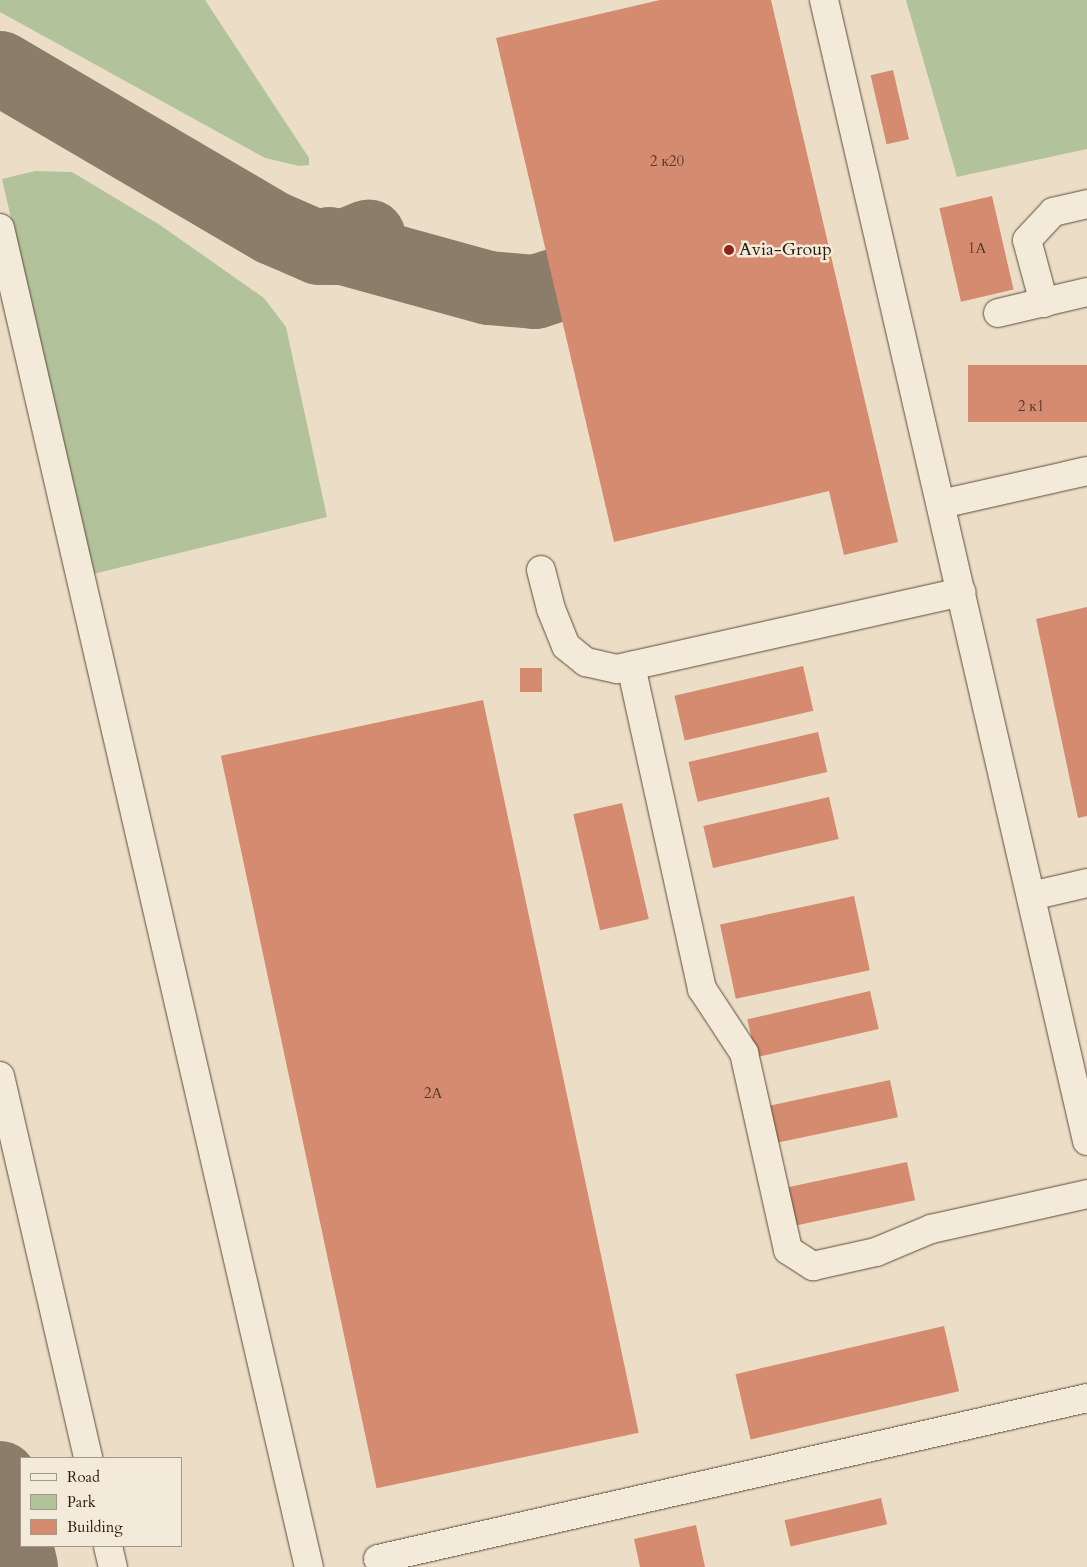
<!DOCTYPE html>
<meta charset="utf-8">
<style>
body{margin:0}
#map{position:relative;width:1087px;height:1567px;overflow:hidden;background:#ecdec6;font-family:Cardo,serif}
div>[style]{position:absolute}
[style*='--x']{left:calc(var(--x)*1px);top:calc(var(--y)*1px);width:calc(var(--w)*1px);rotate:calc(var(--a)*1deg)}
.green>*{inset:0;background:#b2c29a}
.taxiway>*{height:74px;margin:-37px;padding:0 37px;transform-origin:37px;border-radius:37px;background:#8c7d6a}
.building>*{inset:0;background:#d48b6f;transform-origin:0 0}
.roads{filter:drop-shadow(0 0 1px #5c4c3c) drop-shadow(0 0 1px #5c4c3c)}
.minor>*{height:28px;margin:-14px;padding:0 14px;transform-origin:14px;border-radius:14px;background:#f3eada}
.dots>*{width:14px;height:14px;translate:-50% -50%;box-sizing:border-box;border:2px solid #f3eada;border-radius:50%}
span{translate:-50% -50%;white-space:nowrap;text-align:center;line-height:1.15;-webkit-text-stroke:5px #f3eada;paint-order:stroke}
.number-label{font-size:15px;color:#563826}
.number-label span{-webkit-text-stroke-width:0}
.poi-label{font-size:18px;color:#2c1c0e}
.left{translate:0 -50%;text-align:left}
.legend{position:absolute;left:20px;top:1457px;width:162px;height:90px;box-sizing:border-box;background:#f3eada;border:1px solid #a39888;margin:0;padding:6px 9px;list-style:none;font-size:15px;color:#2c1c0e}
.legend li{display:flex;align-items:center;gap:10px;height:25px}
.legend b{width:25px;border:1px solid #a39888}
</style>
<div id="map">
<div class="green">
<i style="clip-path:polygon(0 0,205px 0,309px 158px,309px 165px,299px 166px,265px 158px,0 12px)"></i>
<i style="clip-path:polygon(906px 0,1087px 0,1087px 149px,957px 177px)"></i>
<i style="clip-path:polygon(35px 171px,72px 172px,160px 225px,264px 298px,286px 327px,327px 517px,93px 574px,2px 179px)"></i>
</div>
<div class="taxiway">
<i style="--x:0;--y:68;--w:316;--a:30.4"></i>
<i style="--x:273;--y:228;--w:50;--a:23.5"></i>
<i style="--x:319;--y:248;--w:21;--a:0"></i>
<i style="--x:340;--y:248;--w:31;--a:-22"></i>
<i style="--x:329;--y:244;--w:166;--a:15.4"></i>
<i style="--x:489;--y:288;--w:46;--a:5"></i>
<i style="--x:535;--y:292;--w:20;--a:-18"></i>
<i style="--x:0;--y:1478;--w:91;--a:76.7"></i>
</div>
<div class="building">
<i style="clip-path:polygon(660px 0,771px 0,898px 542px,844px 555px,829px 491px,614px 542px,496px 38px)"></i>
<i style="left:893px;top:70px;width:71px;height:23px;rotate:77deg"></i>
<i style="left:992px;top:196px;width:96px;height:54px;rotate:77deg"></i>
<i style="left:1087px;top:365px;width:57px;height:119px;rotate:90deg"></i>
<i style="clip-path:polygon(1087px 607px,1087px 816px,1078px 818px,1036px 619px)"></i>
<i style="left:803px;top:666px;width:46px;height:132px;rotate:77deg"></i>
<i style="left:520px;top:668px;width:22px;height:24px"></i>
<i style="left:483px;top:700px;width:749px;height:268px;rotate:78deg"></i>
<i style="left:818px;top:732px;width:41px;height:133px;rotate:77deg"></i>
<i style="left:829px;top:797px;width:43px;height:129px;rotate:77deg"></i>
<i style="left:622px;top:803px;width:119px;height:50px;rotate:77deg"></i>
<i style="left:854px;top:896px;width:76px;height:137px;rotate:78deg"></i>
<i style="left:870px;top:991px;width:39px;height:126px;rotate:77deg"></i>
<i style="left:890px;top:1080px;width:38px;height:126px;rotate:78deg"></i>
<i style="left:907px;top:1162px;width:39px;height:122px;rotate:78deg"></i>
<i style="left:944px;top:1326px;width:67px;height:214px;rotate:77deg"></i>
<i style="left:881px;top:1498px;width:27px;height:99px;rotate:77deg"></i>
<i style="clip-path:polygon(696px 1525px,705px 1567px,640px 1567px,634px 1539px)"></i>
</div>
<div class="roads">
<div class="minor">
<i style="--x:824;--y:0;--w:1171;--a:77.02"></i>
<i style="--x:0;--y:228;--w:1374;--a:77.01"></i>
<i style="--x:1044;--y:303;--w:65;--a:-105.1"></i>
<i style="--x:1027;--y:240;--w:38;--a:-47"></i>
<i style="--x:1053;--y:212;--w:35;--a:-13"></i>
<i style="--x:998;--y:313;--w:91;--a:-13.3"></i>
<i style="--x:941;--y:504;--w:150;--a:-12.7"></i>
<i style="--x:541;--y:570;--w:40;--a:75.6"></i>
<i style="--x:551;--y:609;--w:40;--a:68"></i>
<i style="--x:566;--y:646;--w:26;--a:39"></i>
<i style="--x:586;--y:662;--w:32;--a:13"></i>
<i style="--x:617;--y:669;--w:353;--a:-12.6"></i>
<i style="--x:631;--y:666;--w:331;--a:77.6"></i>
<i style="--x:702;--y:989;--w:77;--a:56.7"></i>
<i style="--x:744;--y:1053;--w:202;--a:77.4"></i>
<i style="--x:788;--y:1250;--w:30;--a:33"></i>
<i style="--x:813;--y:1266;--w:65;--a:-12.5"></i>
<i style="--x:876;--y:1252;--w:60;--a:-22.7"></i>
<i style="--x:931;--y:1229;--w:160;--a:-12.6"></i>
<i style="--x:1031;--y:896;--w:57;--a:-13.1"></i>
<i style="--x:0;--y:1076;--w:392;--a:77"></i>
<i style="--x:108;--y:1546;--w:22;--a:77"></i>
<i style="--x:378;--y:1559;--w:727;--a:-12.79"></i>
</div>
</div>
<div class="dots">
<i style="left:729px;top:250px;background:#8f2418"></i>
</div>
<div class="number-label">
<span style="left:667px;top:162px">2 к20</span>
<span style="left:977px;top:249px">1А</span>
<span style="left:1031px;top:407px">2 к1</span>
<span style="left:433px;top:1094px">2А</span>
</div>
<div class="poi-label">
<span class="left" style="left:739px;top:250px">Avia-Group</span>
</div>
<ul class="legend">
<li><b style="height:6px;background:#f3eada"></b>Road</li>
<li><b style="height:14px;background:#b2c29a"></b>Park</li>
<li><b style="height:14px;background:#d48b6f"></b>Building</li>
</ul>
</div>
